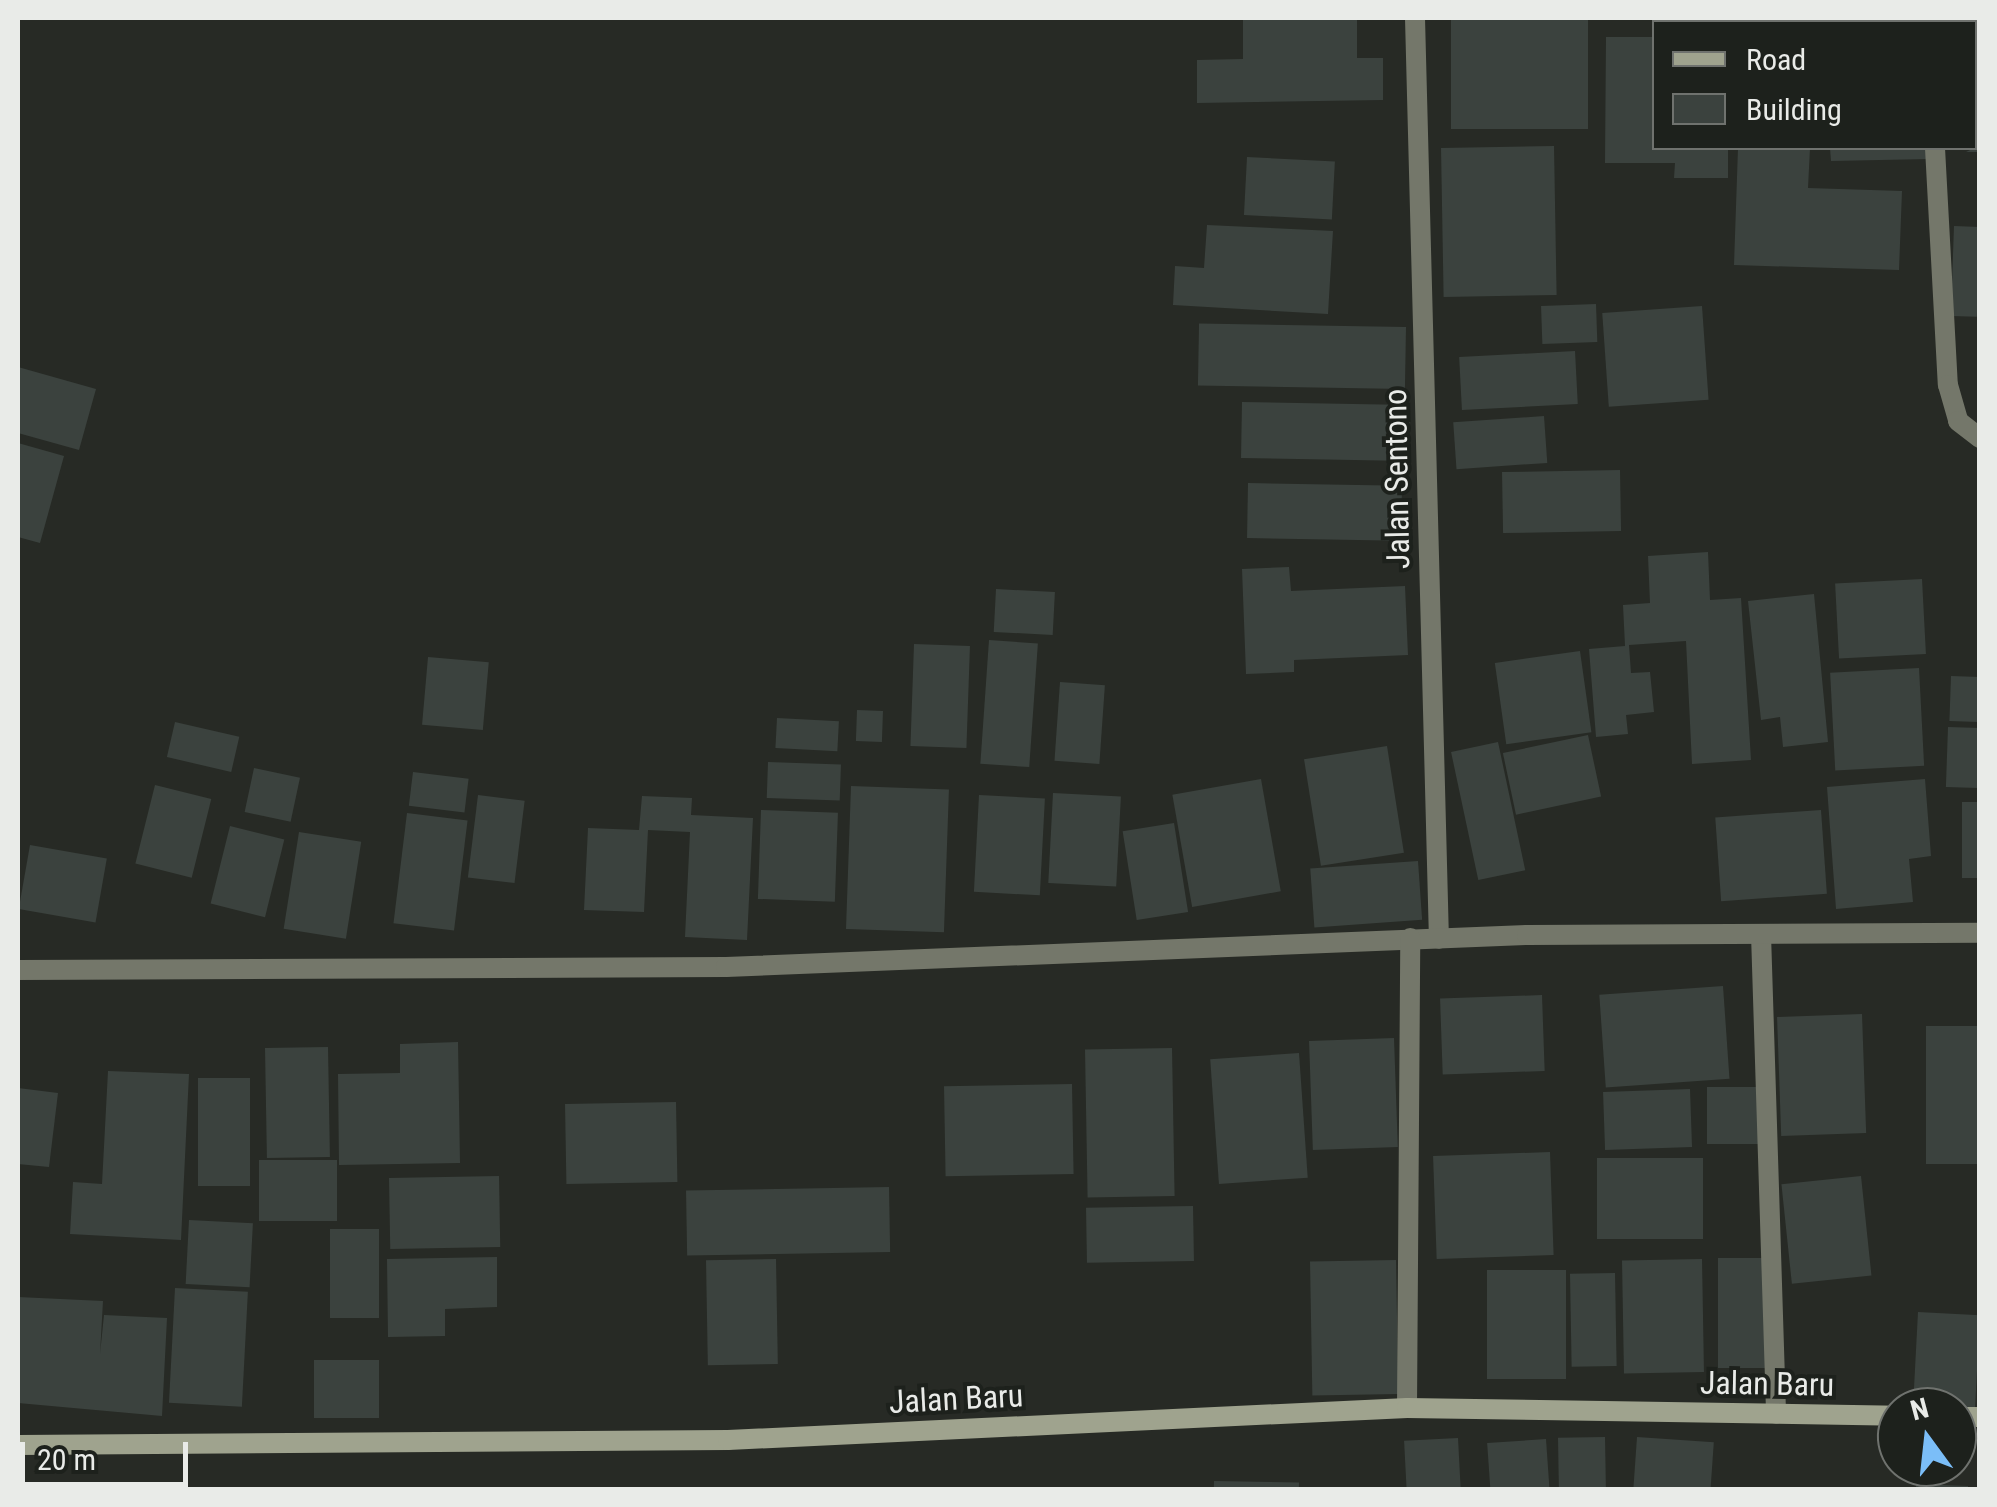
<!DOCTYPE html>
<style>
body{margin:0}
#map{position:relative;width:1997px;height:1507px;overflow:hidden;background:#272a25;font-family:"Roboto Condensed",sans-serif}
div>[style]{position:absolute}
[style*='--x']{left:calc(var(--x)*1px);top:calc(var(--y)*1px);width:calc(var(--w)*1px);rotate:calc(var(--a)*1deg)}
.building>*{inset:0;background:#3b423e;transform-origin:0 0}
.street>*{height:20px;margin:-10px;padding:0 10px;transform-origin:10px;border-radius:10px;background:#74776a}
.secondary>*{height:20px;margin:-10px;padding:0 10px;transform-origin:10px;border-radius:10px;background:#9fa38e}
span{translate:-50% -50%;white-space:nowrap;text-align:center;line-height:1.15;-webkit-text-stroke:8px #1d211c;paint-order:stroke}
.street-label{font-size:32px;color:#e9ebe8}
.frame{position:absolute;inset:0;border:20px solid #e9ebe8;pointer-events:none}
.legend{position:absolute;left:1652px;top:20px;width:325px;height:130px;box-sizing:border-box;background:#1d211c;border:2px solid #6f726e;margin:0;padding:12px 18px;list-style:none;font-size:30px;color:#e9ebe8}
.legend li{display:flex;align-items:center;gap:20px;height:50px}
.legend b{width:50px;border:2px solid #6f726e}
.north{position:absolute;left:1877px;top:1387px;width:100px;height:100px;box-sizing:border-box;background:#1d211c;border:2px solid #6f726e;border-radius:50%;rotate:345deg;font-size:28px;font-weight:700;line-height:40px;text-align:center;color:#e9ebe8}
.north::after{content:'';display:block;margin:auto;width:35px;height:45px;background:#7bbef8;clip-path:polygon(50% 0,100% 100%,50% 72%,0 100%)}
.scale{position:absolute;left:20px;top:1442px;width:168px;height:45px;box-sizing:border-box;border:5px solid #e9ebe8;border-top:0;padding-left:12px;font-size:30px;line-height:35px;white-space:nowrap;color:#e9ebe8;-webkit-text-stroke:8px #1d211c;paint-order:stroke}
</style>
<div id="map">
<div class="building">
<i style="clip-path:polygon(1243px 18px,1357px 18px,1357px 58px,1383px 58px,1383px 100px,1197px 103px,1197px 60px,1243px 59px)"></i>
<i style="left:1451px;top:18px;width:137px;height:111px"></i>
<i style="left:1828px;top:18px;width:92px;height:4px"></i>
<i style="clip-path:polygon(1963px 18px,1980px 18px,1980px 152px,1966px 152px,1974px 148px,1974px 22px)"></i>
<i style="clip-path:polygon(1606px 37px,1654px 37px,1654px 148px,1728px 148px,1728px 178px,1674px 178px,1675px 163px,1605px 163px)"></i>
<i style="left:1554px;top:146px;width:149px;height:113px;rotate:89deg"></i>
<i style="clip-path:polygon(1738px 148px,1810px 148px,1808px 188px,1902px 191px,1899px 270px,1734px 265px)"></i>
<i style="clip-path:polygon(1830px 148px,1929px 148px,1929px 159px,1831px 161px)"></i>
<i style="left:1247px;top:157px;width:88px;height:58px;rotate:3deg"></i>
<i style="clip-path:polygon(1207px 225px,1333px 231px,1328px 314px,1173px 305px,1175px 266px,1204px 268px)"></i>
<i style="left:1954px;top:226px;width:26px;height:90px;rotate:2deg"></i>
<i style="left:1596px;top:304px;width:38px;height:55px;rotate:88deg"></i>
<i style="left:1702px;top:306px;width:94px;height:100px;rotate:86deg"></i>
<i style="left:1406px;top:327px;width:62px;height:207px;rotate:91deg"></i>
<i style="left:1575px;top:351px;width:53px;height:116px;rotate:87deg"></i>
<i style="clip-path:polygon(18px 367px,96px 389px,79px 450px,18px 433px)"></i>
<i style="left:1242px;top:402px;width:168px;height:56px;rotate:1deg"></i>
<i style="left:1544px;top:416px;width:47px;height:91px;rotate:86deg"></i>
<i style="clip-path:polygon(18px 443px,64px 456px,40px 543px,18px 537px)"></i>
<i style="left:1620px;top:470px;width:61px;height:118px;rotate:89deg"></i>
<i style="left:1248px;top:483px;width:154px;height:55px;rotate:1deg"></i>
<i style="clip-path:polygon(1708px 552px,1710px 600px,1741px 598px,1751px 760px,1692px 764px,1686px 641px,1629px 645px,1631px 673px,1650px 672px,1654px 712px,1626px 715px,1628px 734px,1596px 737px,1589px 649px,1625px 646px,1623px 605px,1650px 603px,1648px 556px)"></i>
<i style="clip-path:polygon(1289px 567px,1291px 591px,1405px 586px,1408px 655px,1294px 660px,1294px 672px,1246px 674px,1242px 569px)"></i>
<i style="left:1922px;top:579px;width:75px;height:87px;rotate:87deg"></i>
<i style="left:996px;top:589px;width:59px;height:43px;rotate:3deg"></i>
<i style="clip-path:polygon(1814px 594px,1828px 742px,1783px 747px,1780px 717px,1761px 720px,1748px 601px)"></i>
<i style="left:989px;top:640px;width:49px;height:124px;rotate:4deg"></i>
<i style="left:914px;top:644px;width:56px;height:102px;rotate:2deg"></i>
<i style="left:1580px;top:651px;width:82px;height:86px;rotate:82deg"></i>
<i style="left:428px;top:657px;width:61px;height:68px;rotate:5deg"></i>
<i style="left:1919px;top:668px;width:98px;height:89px;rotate:87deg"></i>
<i style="left:1951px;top:676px;width:29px;height:45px;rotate:2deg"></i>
<i style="left:1060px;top:682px;width:45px;height:79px;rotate:4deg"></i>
<i style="left:857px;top:710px;width:26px;height:31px;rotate:2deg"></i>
<i style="left:777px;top:718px;width:62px;height:30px;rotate:3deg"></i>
<i style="left:175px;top:722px;width:66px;height:36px;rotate:13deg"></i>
<i style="left:1948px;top:727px;width:32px;height:60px;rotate:2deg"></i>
<i style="left:1588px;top:735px;width:63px;height:87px;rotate:78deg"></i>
<i style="left:1498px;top:742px;width:131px;height:48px;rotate:78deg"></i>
<i style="left:1387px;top:746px;width:108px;height:84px;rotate:81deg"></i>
<i style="left:768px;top:762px;width:73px;height:36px;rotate:2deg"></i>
<i style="left:254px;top:768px;width:47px;height:45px;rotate:12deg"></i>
<i style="left:413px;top:772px;width:56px;height:34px;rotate:7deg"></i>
<i style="left:1261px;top:779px;width:114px;height:90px;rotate:80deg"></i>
<i style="clip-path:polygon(1925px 779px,1931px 856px,1909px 859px,1913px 902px,1836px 909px,1827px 787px)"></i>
<i style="left:155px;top:785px;width:58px;height:81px;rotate:14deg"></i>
<i style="left:851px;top:786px;width:98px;height:143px;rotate:2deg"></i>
<i style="left:1053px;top:793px;width:68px;height:90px;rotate:3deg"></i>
<i style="left:478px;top:795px;width:47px;height:83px;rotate:7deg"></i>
<i style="left:979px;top:795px;width:66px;height:97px;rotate:3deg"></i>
<i style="clip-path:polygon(642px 796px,692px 798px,691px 815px,753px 818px,747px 940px,685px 937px,690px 832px,648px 830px,644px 912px,584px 910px,588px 828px,639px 830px)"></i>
<i style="left:1962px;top:802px;width:18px;height:76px"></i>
<i style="left:761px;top:810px;width:77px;height:89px;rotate:2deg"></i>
<i style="left:1821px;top:810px;width:84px;height:106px;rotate:86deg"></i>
<i style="left:407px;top:813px;width:61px;height:111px;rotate:7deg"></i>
<i style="left:1174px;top:823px;width:90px;height:52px;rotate:81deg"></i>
<i style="left:230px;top:826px;width:56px;height:80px;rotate:14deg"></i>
<i style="left:299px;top:832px;width:63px;height:98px;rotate:9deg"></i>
<i style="left:30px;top:845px;width:78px;height:65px;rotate:10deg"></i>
<i style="left:1418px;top:861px;width:59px;height:108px;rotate:86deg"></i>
<i style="left:1723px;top:986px;width:93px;height:124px;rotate:86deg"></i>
<i style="left:1542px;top:995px;width:76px;height:102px;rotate:88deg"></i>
<i style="left:1862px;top:1014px;width:119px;height:85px;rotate:88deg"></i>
<i style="left:1980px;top:1026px;width:138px;height:54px;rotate:90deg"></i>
<i style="left:1394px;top:1038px;width:109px;height:85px;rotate:88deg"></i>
<i style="clip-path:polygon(458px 1042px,460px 1163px,339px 1165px,338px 1074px,400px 1073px,400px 1044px)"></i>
<i style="left:328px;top:1047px;width:110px;height:63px;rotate:89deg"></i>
<i style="left:1172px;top:1048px;width:148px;height:87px;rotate:89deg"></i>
<i style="left:1299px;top:1053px;width:125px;height:89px;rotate:86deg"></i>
<i style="clip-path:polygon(108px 1071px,189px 1074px,181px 1240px,70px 1234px,73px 1182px,102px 1184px)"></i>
<i style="left:198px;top:1078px;width:52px;height:108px"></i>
<i style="left:1072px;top:1084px;width:90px;height:128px;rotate:89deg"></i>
<i style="left:1707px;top:1087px;width:52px;height:57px"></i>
<i style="clip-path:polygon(18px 1088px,58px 1093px,49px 1167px,18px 1164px)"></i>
<i style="left:1690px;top:1089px;width:58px;height:87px;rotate:88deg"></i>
<i style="left:676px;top:1102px;width:80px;height:111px;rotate:89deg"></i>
<i style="left:1550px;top:1152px;width:103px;height:117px;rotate:88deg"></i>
<i style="left:1703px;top:1158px;width:81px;height:106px;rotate:90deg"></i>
<i style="left:337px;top:1160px;width:61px;height:78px;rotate:90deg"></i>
<i style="left:499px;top:1176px;width:71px;height:110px;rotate:89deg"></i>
<i style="left:1861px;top:1176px;width:100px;height:80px;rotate:84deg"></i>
<i style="left:889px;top:1187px;width:65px;height:203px;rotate:89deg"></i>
<i style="left:1193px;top:1206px;width:55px;height:107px;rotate:89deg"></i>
<i style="left:189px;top:1220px;width:64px;height:64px;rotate:3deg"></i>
<i style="left:330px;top:1229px;width:49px;height:89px"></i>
<i style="clip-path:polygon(497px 1257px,497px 1307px,445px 1309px,445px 1336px,388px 1337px,387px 1259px)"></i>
<i style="left:1718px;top:1258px;width:49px;height:110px"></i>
<i style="left:776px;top:1259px;width:105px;height:70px;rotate:89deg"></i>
<i style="left:1702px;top:1259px;width:113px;height:80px;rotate:89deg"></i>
<i style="left:1396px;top:1260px;width:134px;height:86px;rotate:89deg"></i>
<i style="left:1487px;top:1270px;width:79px;height:109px"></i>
<i style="left:1615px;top:1273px;width:93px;height:45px;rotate:89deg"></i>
<i style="left:175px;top:1288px;width:73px;height:115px;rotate:3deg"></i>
<i style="clip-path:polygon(18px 1297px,103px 1301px,100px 1354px,104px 1315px,167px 1318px,162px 1416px,18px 1403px)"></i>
<i style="left:1918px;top:1312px;width:62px;height:93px;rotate:3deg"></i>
<i style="left:379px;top:1360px;width:58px;height:65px;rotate:90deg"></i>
<i style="left:1605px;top:1437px;width:53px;height:47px;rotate:89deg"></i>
<i style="left:1637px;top:1437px;width:77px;height:53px;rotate:4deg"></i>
<i style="left:1458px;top:1438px;width:52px;height:54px;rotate:87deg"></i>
<i style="left:1546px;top:1439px;width:51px;height:59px;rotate:86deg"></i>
<i style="left:1214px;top:1481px;width:85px;height:9px;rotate:1deg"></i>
<i style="clip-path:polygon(1916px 1484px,1968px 1486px,1968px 1490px,1916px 1490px)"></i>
</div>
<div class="street">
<i style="--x:1415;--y:18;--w:921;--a:88.51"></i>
<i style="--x:1928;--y:18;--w:4;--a:90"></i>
<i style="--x:1935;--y:148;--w:237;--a:86.9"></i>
<i style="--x:1948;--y:385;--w:37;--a:74"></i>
<i style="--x:1958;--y:421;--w:28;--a:38"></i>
<i style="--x:1761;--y:934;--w:480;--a:88.2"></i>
<i style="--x:18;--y:970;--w:708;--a:-0.24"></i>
<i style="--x:726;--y:967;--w:802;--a:-2.29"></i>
<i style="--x:1527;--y:935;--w:453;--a:-0.3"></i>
<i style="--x:1407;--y:1408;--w:470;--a:-89.6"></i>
</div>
<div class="secondary">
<i style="--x:1957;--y:1417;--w:23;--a:0"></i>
<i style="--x:18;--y:1445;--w:710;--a:-0.4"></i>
<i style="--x:728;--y:1440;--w:680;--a:-2.7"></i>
<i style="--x:1407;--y:1408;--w:490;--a:0.9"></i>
</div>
<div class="street-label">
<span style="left:1397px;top:479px;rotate:-91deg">Jalan Sentono</span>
<span style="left:1767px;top:1384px;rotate:1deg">Jalan Baru</span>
<span style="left:956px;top:1399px;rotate:-3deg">Jalan Baru</span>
</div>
<div class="frame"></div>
<ul class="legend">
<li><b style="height:12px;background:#9fa38e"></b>Road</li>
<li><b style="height:28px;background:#3b423e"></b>Building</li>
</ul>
<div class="north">N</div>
<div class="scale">20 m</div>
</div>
